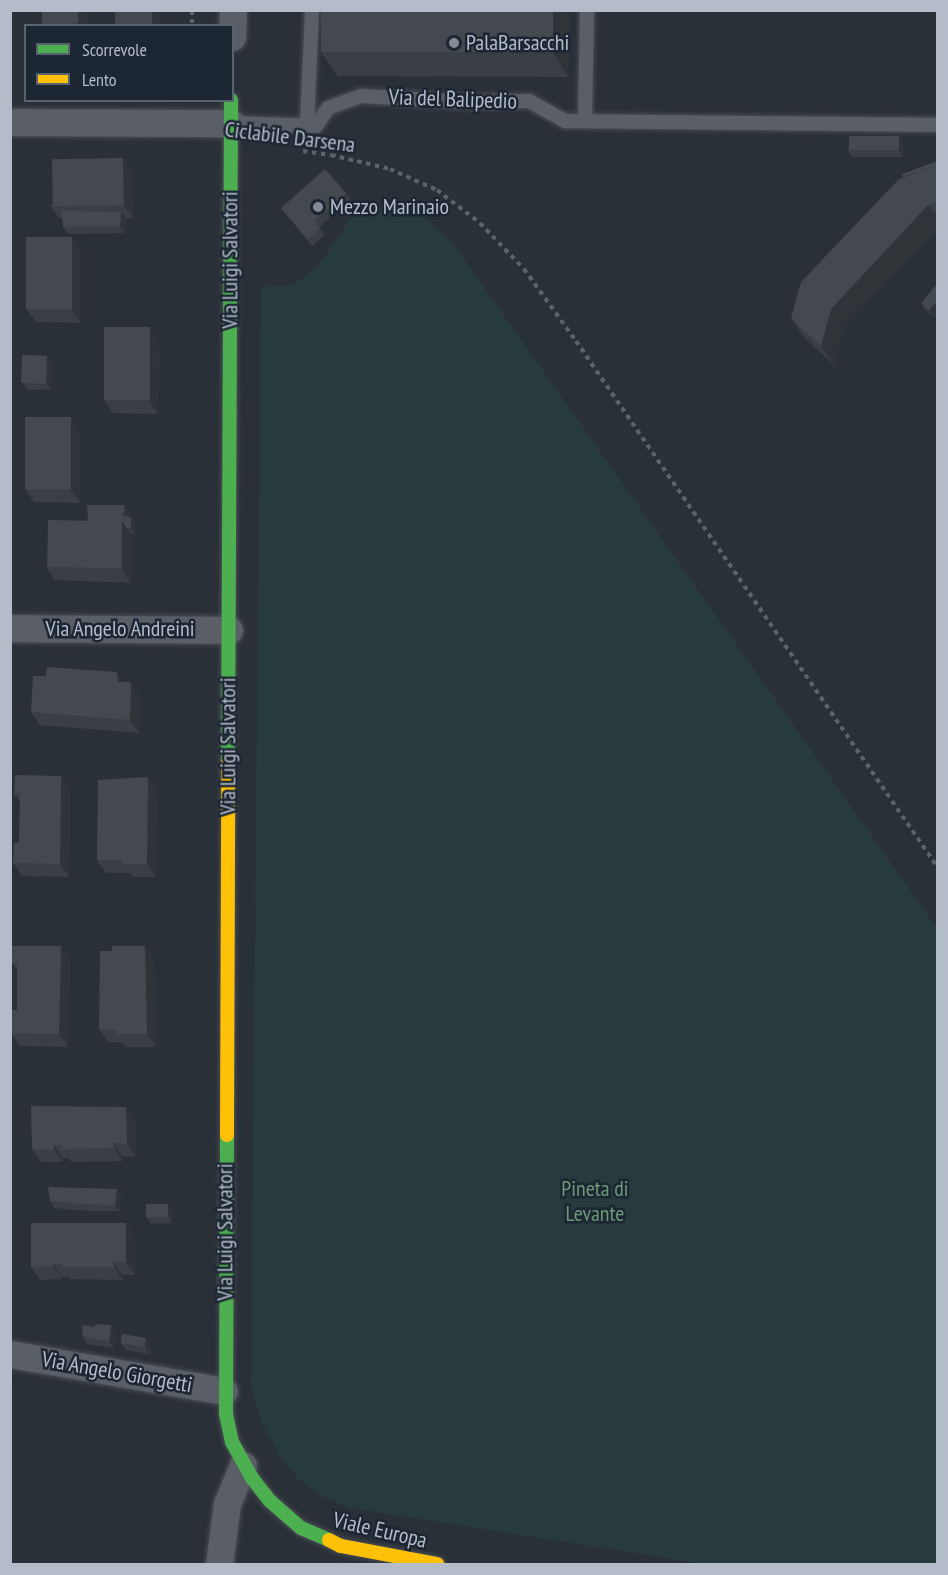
<!DOCTYPE html>
<style>
body{margin:0}
#map{position:relative;width:948px;height:1575px;overflow:hidden;background:#2a3038;font-family:"PT Sans Narrow",sans-serif}
div>[style]{position:absolute}
[style*='--x']{left:calc(var(--x)*1px);top:calc(var(--y)*1px);width:calc(var(--w)*1px);rotate:calc(var(--a)*1deg)}
.green>*{inset:0;background:#273a3e}
.path>*{height:4px;margin-top:-2px;transform-origin:0;background:repeating-linear-gradient(90deg,#5d636a 0 4.5px,transparent 0 9px)}
.roads{filter:drop-shadow(0 0 2px #484c53) drop-shadow(0 0 2px #484c53)}
.lane>*{height:14px;margin:-7px;padding:0 7px;transform-origin:7px;border-radius:7px;background:#5a5e66}
.street>*{height:27px;margin:-13.5px;padding:0 13.5px;transform-origin:13.5px;border-radius:13.5px;background:#5a5e66}
.fast>*{height:14px;margin:-7px;padding:0 7px;transform-origin:7px;border-radius:7px;background:#4caf50}
.slow>*{height:14px;margin:-7px;padding:0 7px;transform-origin:7px;border-radius:7px;background:#ffc107}
.wall>*{inset:0;background:#3a3f45}
.shaded-wall>*{inset:0;background:#303338}
.building>*{inset:0;background:#444950;transform-origin:0 0}
.dots>*{width:16px;height:16px;translate:-50% -50%;box-sizing:border-box;border:3px solid #1d2633;border-radius:50%}
span{translate:-50% -50%;white-space:nowrap;text-align:center;line-height:1.15;-webkit-text-stroke:5px #1d2633;paint-order:stroke}
.poi-label{font-size:22px;color:#b4bcc9}
.left{translate:0 -50%;text-align:left}
.street-label{font-size:22px;color:#b4bcc9}
.park-label{font-size:22px;color:#6b9a76}
.frame{position:absolute;inset:0;border:12px solid #b4bcc9;pointer-events:none}
.legend{position:absolute;left:24px;top:24px;width:210px;height:78px;box-sizing:border-box;background:#1d2633;border:2px solid #59626f;margin:0;padding:8px 10px;list-style:none;font-size:18px;color:#b4bcc9}
.legend li{display:flex;align-items:center;gap:12px;height:30px}
.legend b{width:30px;border:2px solid #59626f}
</style>
<div id="map">
<div class="green">
<i style="clip-path:polygon(376px 206px,401px 208px,426px 219px,450px 239px,937px 928px,937px 1564px,704px 1564px,352px 1508px,323px 1497px,297px 1478px,282px 1459px,262px 1423px,251px 1385px,261px 287px,293px 285px,307px 275px,320px 263px,351px 218px)"></i>
</div>
<div class="path">
<i style="--x:192;--y:10;--w:16;--a:90"></i>
<i style="--x:303;--y:151;--w:28;--a:8"></i>
<i style="--x:331;--y:155;--w:61;--a:13.3"></i>
<i style="--x:390;--y:169;--w:51;--a:24.1"></i>
<i style="--x:437;--y:190;--w:54;--a:37.5"></i>
<i style="--x:480;--y:223;--w:64;--a:46.3"></i>
<i style="--x:524;--y:269;--w:89;--a:54.2"></i>
<i style="--x:576;--y:341;--w:639;--a:55.51"></i>
</div>
<div class="roads">
<div class="lane">
<i style="--x:585;--y:121;--w:111;--a:-89"></i>
<i style="--x:231;--y:123;--w:85;--a:2"></i>
<i style="--x:316;--y:126;--w:22;--a:-56"></i>
<i style="--x:328;--y:108;--w:35;--a:-20"></i>
<i style="--x:361;--y:96;--w:108;--a:3.2"></i>
<i style="--x:469;--y:102;--w:60;--a:-1"></i>
<i style="--x:529;--y:101;--w:41;--a:29.1"></i>
<i style="--x:565;--y:121;--w:373;--a:0.6"></i>
<i style="--x:307;--y:125;--w:115;--a:-87.5"></i>
</div>
<div class="street">
<i style="--x:232;--y:37;--w:27;--a:-88"></i>
<i style="--x:10;--y:122;--w:221;--a:0.3"></i>
<i style="--x:10;--y:628;--w:219;--a:0.5"></i>
<i style="--x:10;--y:1354;--w:217;--a:9.8"></i>
<i style="--x:219;--y:1564;--w:61;--a:-82.4"></i>
<i style="--x:227;--y:1504;--w:42;--a:-67.7"></i>
</div>
<div class="fast">
<i style="--x:228;--y:762;--w:662;--a:-89.74"></i>
<i style="--x:227;--y:1135;--w:279;--a:90.2"></i>
<i style="--x:226;--y:1414;--w:29;--a:78"></i>
<i style="--x:232;--y:1442;--w:41;--a:60.9"></i>
<i style="--x:252;--y:1478;--w:29;--a:52"></i>
<i style="--x:270;--y:1501;--w:41;--a:41.1"></i>
<i style="--x:301;--y:1528;--w:30;--a:23"></i>
</div>
<div class="slow">
<i style="--x:227;--y:1135;--w:373;--a:-89.8"></i>
<i style="--x:329;--y:1540;--w:13;--a:27"></i>
<i style="--x:341;--y:1546;--w:98;--a:10.6"></i>
</div>
</div>
<div class="wall">
<i style="clip-path:polygon(88px 10px,87px 26px,42px 26px)"></i>
<i style="clip-path:polygon(321px 10px,570px 10px,569px 77px,338px 76px,321px 52px)"></i>
<i style="clip-path:polygon(899px 136px,904px 143px,903px 157px,852px 157px,847px 150px)"></i>
<i style="clip-path:polygon(938px 161px,938px 228px,844px 327px,834px 365px,804px 337px,791px 318px)"></i>
<i style="clip-path:polygon(132px 171px,133px 218px,126px 218px,124px 233px,68px 234px,63px 227px,63px 218px,59px 218px,50px 205px)"></i>
<i style="clip-path:polygon(346px 193px,351px 200px,319px 227px,325px 235px,312px 246px,281px 208px)"></i>
<i style="clip-path:polygon(81px 250px,81px 323px,36px 322px,26px 309px)"></i>
<i style="clip-path:polygon(938px 288px,938px 313px,934px 317px,925px 310px,921px 303px)"></i>
<i style="clip-path:polygon(159px 340px,158px 414px,113px 413px,104px 400px)"></i>
<i style="clip-path:polygon(52px 362px,51px 389px,28px 390px,23px 383px)"></i>
<i style="clip-path:polygon(80px 430px,80px 503px,34px 502px,25px 489px)"></i>
<i style="clip-path:polygon(130px 512px,129px 516px,131px 517px,136px 523px,136px 535px,131px 534px,131px 583px,55px 580px,46px 567px,88px 521px)"></i>
<i style="clip-path:polygon(46px 676px,125px 682px,140px 695px,139px 733px,40px 725px,31px 712px)"></i>
<i style="clip-path:polygon(148px 777px,157px 789px,156px 877px,133px 877px,130px 873px,106px 873px,97px 860px)"></i>
<i style="clip-path:polygon(70px 789px,69px 877px,22px 876px,13px 863px,19px 843px,20px 802px,14px 794px)"></i>
<i style="clip-path:polygon(145px 946px,154px 959px,156px 1047px,125px 1047px,123px 1043px,108px 1042px,99px 1029px,112px 951px)"></i>
<i style="clip-path:polygon(70px 959px,68px 1047px,20px 1046px,11px 1033px,17px 1010px,17px 970px,12px 963px)"></i>
<i style="clip-path:polygon(135px 1119px,136px 1157px,122px 1156px,123px 1161px,71px 1162px,69px 1158px,63px 1158px,63px 1162px,41px 1162px,32px 1149px)"></i>
<i style="clip-path:polygon(121px 1195px,120px 1211px,87px 1211px,54px 1208px,50px 1201px)"></i>
<i style="clip-path:polygon(168px 1204px,172px 1211px,172px 1223px,151px 1224px,146px 1217px)"></i>
<i style="clip-path:polygon(126px 1223px,135px 1236px,135px 1275px,122px 1275px,123px 1280px,71px 1279px,69px 1277px,62px 1277px,62px 1279px,40px 1280px,31px 1267px)"></i>
<i style="clip-path:polygon(111px 1325px,115px 1332px,114px 1348px,87px 1344px,83px 1337px,94px 1327px)"></i>
<i style="clip-path:polygon(146px 1338px,151px 1345px,150px 1354px,126px 1350px,121px 1343px)"></i>
</div>
<div class="shaded-wall">
<i style="clip-path:polygon(10px 10px,13px 10px,13px 35px,10px 31px)"></i>
<i style="clip-path:polygon(78px 10px,88px 10px,87px 26px,80px 26px,78px 23px)"></i>
<i style="clip-path:polygon(152px 10px,161px 10px,161px 26px,153px 26px,152px 24px)"></i>
<i style="clip-path:polygon(553px 10px,570px 10px,569px 77px,553px 53px)"></i>
<i style="clip-path:polygon(899px 136px,904px 143px,903px 157px,899px 151px)"></i>
<i style="clip-path:polygon(123px 158px,132px 171px,133px 218px,124px 205px)"></i>
<i style="clip-path:polygon(928px 205px,938px 218px,938px 228px,844px 327px,834px 365px,821px 346px,831px 309px)"></i>
<i style="clip-path:polygon(121px 212px,126px 218px,124px 233px,120px 226px)"></i>
<i style="clip-path:polygon(72px 237px,81px 250px,81px 323px,72px 310px)"></i>
<i style="clip-path:polygon(938px 300px,938px 313px,934px 317px,929px 310px)"></i>
<i style="clip-path:polygon(150px 327px,159px 340px,158px 414px,149px 401px)"></i>
<i style="clip-path:polygon(47px 356px,52px 362px,51px 389px,46px 383px)"></i>
<i style="clip-path:polygon(71px 417px,80px 430px,80px 503px,71px 490px)"></i>
<i style="clip-path:polygon(125px 505px,130px 512px,128px 522px,123px 516px)"></i>
<i style="clip-path:polygon(131px 517px,136px 523px,136px 535px,131px 528px)"></i>
<i style="clip-path:polygon(122px 521px,131px 534px,131px 583px,122px 570px)"></i>
<i style="clip-path:polygon(117px 672px,127px 685px,118px 682px)"></i>
<i style="clip-path:polygon(131px 682px,140px 695px,139px 733px,130px 720px)"></i>
<i style="clip-path:polygon(61px 776px,70px 789px,69px 877px,60px 864px)"></i>
<i style="clip-path:polygon(148px 777px,157px 789px,156px 877px,147px 864px)"></i>
<i style="clip-path:polygon(61px 946px,70px 959px,68px 1047px,59px 1034px)"></i>
<i style="clip-path:polygon(145px 946px,154px 959px,156px 1047px,147px 1034px)"></i>
<i style="clip-path:polygon(126px 1107px,135px 1119px,136px 1157px,127px 1144px)"></i>
<i style="clip-path:polygon(113px 1143px,122px 1156px,123px 1161px,114px 1148px)"></i>
<i style="clip-path:polygon(54px 1145px,63px 1158px,63px 1162px,54px 1149px)"></i>
<i style="clip-path:polygon(117px 1189px,121px 1195px,120px 1211px,115px 1205px)"></i>
<i style="clip-path:polygon(168px 1204px,172px 1211px,172px 1223px,167px 1216px)"></i>
<i style="clip-path:polygon(126px 1223px,135px 1236px,135px 1275px,126px 1262px)"></i>
<i style="clip-path:polygon(113px 1262px,122px 1275px,123px 1280px,114px 1267px)"></i>
<i style="clip-path:polygon(53px 1264px,62px 1277px,62px 1279px,53px 1266px)"></i>
<i style="clip-path:polygon(111px 1325px,115px 1332px,114px 1348px,109px 1341px)"></i>
<i style="clip-path:polygon(146px 1338px,151px 1345px,150px 1354px,145px 1347px)"></i>
</div>
<div class="building">
<i style="clip-path:polygon(42px 10px,78px 10px,78px 23px,72px 23px,72px 26px,42px 26px)"></i>
<i style="clip-path:polygon(115px 10px,152px 10px,152px 24px,147px 24px,147px 26px,115px 26px)"></i>
<i style="left:321px;top:10px;width:232px;height:42px"></i>
<i style="left:849px;top:136px;width:50px;height:14px"></i>
<i style="left:123px;top:158px;width:47px;height:71px;rotate:89deg"></i>
<i style="clip-path:polygon(938px 161px,938px 168px,935px 166px,903px 177px,902px 174px)"></i>
<i style="clip-path:polygon(935px 166px,938px 168px,938px 202px,928px 205px,831px 309px,821px 346px,791px 318px,801px 282px,899px 179px)"></i>
<i style="clip-path:polygon(325px 169px,346px 193px,314px 221px,320px 228px,308px 239px,281px 208px)"></i>
<i style="clip-path:polygon(62px 211px,121px 212px,120px 226px,63px 227px)"></i>
<i style="left:26px;top:237px;width:46px;height:72px"></i>
<i style="clip-path:polygon(935px 286px,938px 288px,938px 300px,929px 310px,921px 303px)"></i>
<i style="left:104px;top:327px;width:46px;height:73px"></i>
<i style="left:22px;top:355px;width:25px;height:28px;rotate:2deg"></i>
<i style="left:25px;top:417px;width:46px;height:72px"></i>
<i style="clip-path:polygon(87px 505px,125px 505px,123px 516px,131px 517px,131px 528px,127px 528px,122px 521px,88px 521px)"></i>
<i style="left:48px;top:520px;width:74px;height:47px;rotate:1deg"></i>
<i style="clip-path:polygon(47px 667px,117px 672px,118px 682px,131px 682px,130px 720px,31px 712px,33px 676px,46px 676px)"></i>
<i style="clip-path:polygon(15px 775px,61px 776px,60px 864px,13px 863px,14px 843px,19px 843px,20px 793px,14px 794px)"></i>
<i style="clip-path:polygon(148px 777px,147px 864px,123px 864px,123px 860px,97px 860px,98px 780px)"></i>
<i style="clip-path:polygon(12px 946px,61px 946px,59px 1034px,11px 1033px,11px 1010px,17px 1010px,17px 963px,12px 963px)"></i>
<i style="clip-path:polygon(112px 946px,145px 946px,147px 1034px,116px 1034px,117px 1030px,99px 1029px,100px 951px,112px 951px)"></i>
<i style="clip-path:polygon(31px 1106px,126px 1107px,127px 1144px,113px 1143px,114px 1148px,62px 1149px,63px 1145px,54px 1145px,54px 1149px,32px 1149px)"></i>
<i style="clip-path:polygon(48px 1187px,117px 1189px,115px 1205px,82px 1204px,50px 1201px)"></i>
<i style="left:146px;top:1204px;width:22px;height:13px"></i>
<i style="clip-path:polygon(31px 1223px,126px 1223px,126px 1262px,113px 1262px,114px 1267px,62px 1267px,62px 1264px,53px 1264px,53px 1266px,31px 1267px)"></i>
<i style="clip-path:polygon(96px 1324px,111px 1325px,109px 1341px,83px 1337px,82px 1325px,94px 1327px)"></i>
<i style="left:122px;top:1334px;width:24px;height:9px;rotate:9deg"></i>
</div>
<div class="dots">
<i style="left:454px;top:43px;background:#848b96"></i>
<i style="left:318px;top:207px;background:#848b96"></i>
</div>
<div class="poi-label">
<span class="left" style="left:466px;top:43px">PalaBarsacchi</span>
<span class="left" style="left:330px;top:207px">Mezzo Marinaio</span>
</div>
<div class="street-label">
<span style="left:453px;top:99px;rotate:2deg">Via del Balipedio</span>
<span style="left:290px;top:137px;rotate:7deg">Ciclabile Darsena</span>
<span style="left:230px;top:260px;rotate:-90deg">Via Luigi Salvatori</span>
<span style="left:120px;top:629px">Via Angelo Andreini</span>
<span style="left:228px;top:746px;rotate:-90deg">Via Luigi Salvatori</span>
<span style="left:225px;top:1232px;rotate:-90deg">Via Luigi Salvatori</span>
<span style="left:117px;top:1372px;rotate:10deg">Via Angelo Giorgetti</span>
<span style="left:380px;top:1530px;rotate:13deg">Viale Europa</span>
</div>
<div class="park-label">
<span style="left:595px;top:1201px">Pineta di<br>Levante</span>
</div>
<div class="frame"></div>
<ul class="legend">
<li><b style="height:8px;background:#4caf50"></b>Scorrevole</li>
<li><b style="height:8px;background:#ffc107"></b>Lento</li>
</ul>
</div>
